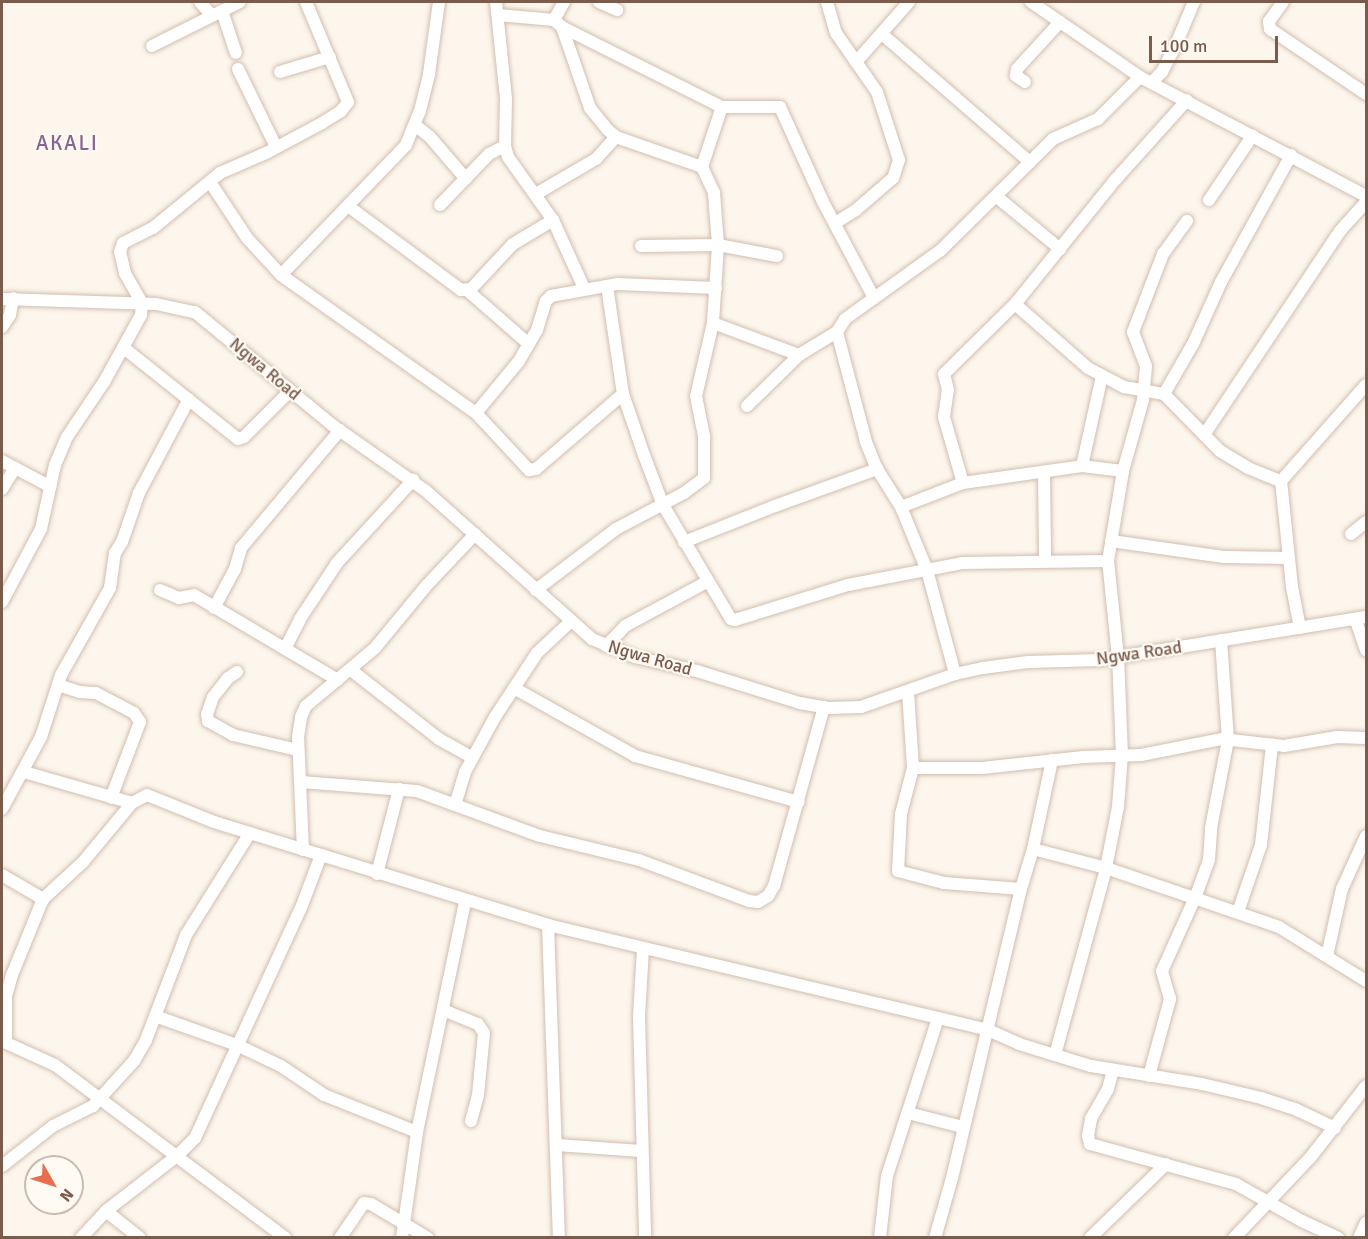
<!DOCTYPE html>
<style>
body{margin:0}
#map{position:relative;width:1368px;height:1239px;overflow:hidden;background:#fdf6ec;font-family:Signika,sans-serif}
div>[style]{position:absolute}
[style*='--x']{left:calc(var(--x)*1px);top:calc(var(--y)*1px);width:calc(var(--w)*1px);rotate:calc(var(--a)*1deg)}
.roads{filter:drop-shadow(0 0 2px #d1beb0) drop-shadow(0 0 2px #d1beb0)}
.minor>*{height:12px;margin:-6px;padding:0 6px;transform-origin:6px;border-radius:6px;background:#fff}
span{translate:-50% -50%;white-space:nowrap;text-align:center;line-height:1.15;-webkit-text-stroke:4.5px #fffaf3;paint-order:stroke}
.street-label{font-size:18px;color:#7a5c4d}
.quarter-label{font-size:21px;color:#846695;letter-spacing:1.5px}
.frame{position:absolute;inset:0;border:3px solid #7a5c4d;pointer-events:none}
.north{position:absolute;left:24px;top:1155px;width:60px;height:60px;box-sizing:border-box;background:#fffaf3;border:2px solid #cabbb1;border-radius:50%;rotate:129deg;font-size:16px;font-weight:700;line-height:24px;text-align:center;color:#7a5c4d}
.north::after{content:'';display:block;margin:auto;width:21px;height:27px;background:#e76f51;clip-path:polygon(50% 0,100% 100%,50% 72%,0 100%)}
.scale{position:absolute;left:1149px;top:36px;width:129px;height:27px;box-sizing:border-box;border:3px solid #7a5c4d;border-top:0;padding-left:8px;font-size:18px;line-height:21px;white-space:nowrap;color:#7a5c4d;-webkit-text-stroke:4px #fffaf3;paint-order:stroke}
</style>
<div id="map">
<div class="roads">
<div class="minor">
<i style="--x:200;--y:2;--w:18;--a:49"></i>
<i style="--x:496;--y:2;--w:98;--a:84.1"></i>
<i style="--x:506;--y:99;--w:47;--a:91.2"></i>
<i style="--x:505;--y:146;--w:11;--a:75"></i>
<i style="--x:508;--y:157;--w:77;--a:54.5"></i>
<i style="--x:553;--y:220;--w:75;--a:65.5"></i>
<i style="--x:599;--y:2;--w:20;--a:24"></i>
<i style="--x:827;--y:2;--w:32;--a:74"></i>
<i style="--x:836;--y:33;--w:72;--a:55.2"></i>
<i style="--x:877;--y:92;--w:71;--a:72.1"></i>
<i style="--x:899;--y:160;--w:19;--a:108"></i>
<i style="--x:893;--y:178;--w:49;--a:139.1"></i>
<i style="--x:856;--y:210;--w:25;--a:148"></i>
<i style="--x:1031;--y:2;--w:132;--a:34.5"></i>
<i style="--x:1140;--y:77;--w:255;--a:27.8"></i>
<i style="--x:1283;--y:2;--w:24;--a:126"></i>
<i style="--x:1269;--y:21;--w:8;--a:83"></i>
<i style="--x:1270;--y:29;--w:116;--a:34.1"></i>
<i style="--x:222;--y:11;--w:44;--a:71.6"></i>
<i style="--x:498;--y:15;--w:56;--a:5.1"></i>
<i style="--x:554;--y:20;--w:11;--a:41"></i>
<i style="--x:562;--y:27;--w:86;--a:70.9"></i>
<i style="--x:590;--y:108;--w:28;--a:51"></i>
<i style="--x:608;--y:130;--w:11;--a:41"></i>
<i style="--x:616;--y:137;--w:91;--a:19.2"></i>
<i style="--x:702;--y:167;--w:29;--a:65"></i>
<i style="--x:714;--y:193;--w:52;--a:85.6"></i>
<i style="--x:718;--y:245;--w:78;--a:93.7"></i>
<i style="--x:713;--y:323;--w:75;--a:103.1"></i>
<i style="--x:696;--y:396;--w:41;--a:78.7"></i>
<i style="--x:704;--y:436;--w:42;--a:90"></i>
<i style="--x:704;--y:478;--w:25;--a:143"></i>
<i style="--x:684;--y:493;--w:77;--a:152.1"></i>
<i style="--x:616;--y:529;--w:101;--a:142.7"></i>
<i style="--x:554;--y:20;--w:21;--a:-61"></i>
<i style="--x:562;--y:27;--w:179;--a:26.6"></i>
<i style="--x:722;--y:107;--w:58;--a:0"></i>
<i style="--x:780;--y:107;--w:104;--a:65.6"></i>
<i style="--x:823;--y:202;--w:109;--a:62"></i>
<i style="--x:882;--y:34;--w:196;--a:40.9"></i>
<i style="--x:152;--y:46;--w:98;--a:-26.6"></i>
<i style="--x:856;--y:62;--w:80;--a:-48.5"></i>
<i style="--x:238;--y:69;--w:87;--a:64"></i>
<i style="--x:280;--y:72;--w:52;--a:-16.7"></i>
<i style="--x:1025;--y:82;--w:11;--a:-146"></i>
<i style="--x:1016;--y:76;--w:7;--a:-82"></i>
<i style="--x:1017;--y:69;--w:64;--a:-47.5"></i>
<i style="--x:1152;--y:82;--w:14;--a:-45"></i>
<i style="--x:1162;--y:72;--w:34;--a:-63"></i>
<i style="--x:1177;--y:42;--w:43;--a:-67"></i>
<i style="--x:415;--y:125;--w:19;--a:39"></i>
<i style="--x:430;--y:137;--w:55;--a:49.4"></i>
<i style="--x:702;--y:167;--w:63;--a:-71.6"></i>
<i style="--x:210;--y:182;--w:67;--a:56.5"></i>
<i style="--x:247;--y:238;--w:50;--a:47.4"></i>
<i style="--x:281;--y:275;--w:239;--a:35.3"></i>
<i style="--x:476;--y:413;--w:78;--a:47.1"></i>
<i style="--x:529;--y:470;--w:7;--a:-8"></i>
<i style="--x:536;--y:469;--w:115;--a:-40.8"></i>
<i style="--x:536;--y:194;--w:69;--a:-30.3"></i>
<i style="--x:596;--y:159;--w:30;--a:-48"></i>
<i style="--x:997;--y:197;--w:82;--a:39.5"></i>
<i style="--x:1209;--y:200;--w:78;--a:-55.9"></i>
<i style="--x:440;--y:205;--w:71;--a:-46.1"></i>
<i style="--x:489;--y:154;--w:18;--a:-27"></i>
<i style="--x:348;--y:206;--w:141;--a:36.6"></i>
<i style="--x:461;--y:290;--w:10;--a:-6"></i>
<i style="--x:471;--y:289;--w:62;--a:-47"></i>
<i style="--x:513;--y:244;--w:47;--a:-31"></i>
<i style="--x:641;--y:246;--w:77;--a:-0.7"></i>
<i style="--x:718;--y:245;--w:60;--a:10.6"></i>
<i style="--x:281;--y:275;--w:180;--a:-46.1"></i>
<i style="--x:406;--y:145;--w:37;--a:-68"></i>
<i style="--x:420;--y:111;--w:38;--a:-76"></i>
<i style="--x:429;--y:74;--w:73;--a:-82.1"></i>
<i style="--x:607;--y:286;--w:109;--a:81.6"></i>
<i style="--x:623;--y:394;--w:65;--a:71"></i>
<i style="--x:644;--y:455;--w:53;--a:69.2"></i>
<i style="--x:663;--y:505;--w:133;--a:59.2"></i>
<i style="--x:731;--y:619;--w:4;--a:14"></i>
<i style="--x:735;--y:620;--w:118;--a:-17.2"></i>
<i style="--x:848;--y:585;--w:116;--a:-10.9"></i>
<i style="--x:962;--y:563;--w:146;--a:-0.8"></i>
<i style="--x:467;--y:290;--w:82;--a:41.1"></i>
<i style="--x:2;--y:299;--w:154;--a:1.9"></i>
<i style="--x:156;--y:304;--w:40;--a:12"></i>
<i style="--x:195;--y:312;--w:178;--a:39.5"></i>
<i style="--x:332;--y:425;--w:115;--a:35.1"></i>
<i style="--x:426;--y:491;--w:222;--a:41.7"></i>
<i style="--x:592;--y:639;--w:47;--a:22.7"></i>
<i style="--x:635;--y:657;--w:64;--a:12.7"></i>
<i style="--x:697;--y:671;--w:108;--a:17.3"></i>
<i style="--x:800;--y:703;--w:29;--a:10"></i>
<i style="--x:829;--y:708;--w:32;--a:-2"></i>
<i style="--x:861;--y:707;--w:100;--a:-19.3"></i>
<i style="--x:955;--y:674;--w:29;--a:-12"></i>
<i style="--x:983;--y:668;--w:45;--a:-7.6"></i>
<i style="--x:1028;--y:662;--w:72;--a:-1.6"></i>
<i style="--x:1100;--y:660;--w:269;--a:-9.2"></i>
<i style="--x:1015;--y:304;--w:97;--a:41.2"></i>
<i style="--x:1088;--y:368;--w:41;--a:27.8"></i>
<i style="--x:1124;--y:387;--w:41;--a:9.9"></i>
<i style="--x:1164;--y:394;--w:80;--a:45.5"></i>
<i style="--x:1220;--y:451;--w:33;--a:31"></i>
<i style="--x:1248;--y:468;--w:35;--a:22"></i>
<i style="--x:713;--y:323;--w:92;--a:20.4"></i>
<i style="--x:2;--y:327;--w:14;--a:-56"></i>
<i style="--x:10;--y:315;--w:17;--a:-80"></i>
<i style="--x:837;--y:332;--w:114;--a:75.2"></i>
<i style="--x:866;--y:442;--w:29;--a:68"></i>
<i style="--x:877;--y:469;--w:45;--a:57.7"></i>
<i style="--x:901;--y:507;--w:68;--a:67.6"></i>
<i style="--x:927;--y:570;--w:108;--a:74.9"></i>
<i style="--x:124;--y:348;--w:146;--a:38.6"></i>
<i style="--x:238;--y:439;--w:6;--a:-18"></i>
<i style="--x:244;--y:437;--w:65;--a:-45"></i>
<i style="--x:1164;--y:394;--w:58;--a:-59.9"></i>
<i style="--x:1193;--y:344;--w:68;--a:-65.7"></i>
<i style="--x:1221;--y:282;--w:145;--a:-61.1"></i>
<i style="--x:747;--y:406;--w:73;--a:-44.4"></i>
<i style="--x:799;--y:355;--w:44;--a:-31.2"></i>
<i style="--x:837;--y:332;--w:15;--a:-58"></i>
<i style="--x:845;--y:319;--w:118;--a:-35.7"></i>
<i style="--x:941;--y:250;--w:158;--a:-44.7"></i>
<i style="--x:1053;--y:139;--w:49;--a:-24"></i>
<i style="--x:1098;--y:119;--w:59;--a:-45"></i>
<i style="--x:476;--y:413;--w:67;--a:-50.4"></i>
<i style="--x:519;--y:361;--w:36;--a:-60"></i>
<i style="--x:537;--y:330;--w:30;--a:-73"></i>
<i style="--x:546;--y:301;--w:7;--a:-45"></i>
<i style="--x:551;--y:296;--w:68;--a:-10.2"></i>
<i style="--x:618;--y:284;--w:98;--a:2.3"></i>
<i style="--x:1204;--y:435;--w:245;--a:-56.3"></i>
<i style="--x:1340;--y:231;--w:39;--a:-48"></i>
<i style="--x:2;--y:461;--w:55;--a:28"></i>
<i style="--x:1082;--y:466;--w:92;--a:-77.5"></i>
<i style="--x:1044;--y:472;--w:88;--a:89.3"></i>
<i style="--x:963;--y:483;--w:69;--a:-106.1"></i>
<i style="--x:944;--y:417;--w:27;--a:-82"></i>
<i style="--x:948;--y:390;--w:16;--a:-104"></i>
<i style="--x:944;--y:374;--w:100;--a:-44.6"></i>
<i style="--x:1015;--y:304;--w:161;--a:-51.1"></i>
<i style="--x:1116;--y:179;--w:106;--a:-48.1"></i>
<i style="--x:2;--y:489;--w:25;--a:-58"></i>
<i style="--x:901;--y:507;--w:66;--a:-21.2"></i>
<i style="--x:963;--y:483;--w:120;--a:-8.1"></i>
<i style="--x:1082;--y:466;--w:41;--a:7"></i>
<i style="--x:1351;--y:534;--w:19;--a:-39"></i>
<i style="--x:1111;--y:541;--w:114;--a:8.1"></i>
<i style="--x:1224;--y:557;--w:65;--a:0.9"></i>
<i style="--x:684;--y:542;--w:98;--a:-21.6"></i>
<i style="--x:775;--y:506;--w:109;--a:-19.9"></i>
<i style="--x:160;--y:590;--w:21;--a:23"></i>
<i style="--x:179;--y:598;--w:15;--a:-11"></i>
<i style="--x:194;--y:595;--w:167;--a:30.6"></i>
<i style="--x:2;--y:602;--w:83;--a:-61.9"></i>
<i style="--x:41;--y:529;--w:66;--a:-77.7"></i>
<i style="--x:55;--y:465;--w:30;--a:-67"></i>
<i style="--x:67;--y:437;--w:66;--a:-56.1"></i>
<i style="--x:104;--y:382;--w:77;--a:-61.1"></i>
<i style="--x:141;--y:315;--w:12;--a:-85"></i>
<i style="--x:142;--y:303;--w:34;--a:-120"></i>
<i style="--x:125;--y:273;--w:22;--a:-103"></i>
<i style="--x:120;--y:252;--w:9;--a:-72"></i>
<i style="--x:123;--y:243;--w:34;--a:-27"></i>
<i style="--x:153;--y:228;--w:87;--a:-39.4"></i>
<i style="--x:220;--y:173;--w:52;--a:-23.6"></i>
<i style="--x:268;--y:152;--w:61;--a:-28.2"></i>
<i style="--x:322;--y:123;--w:22;--a:-32"></i>
<i style="--x:341;--y:111;--w:11;--a:-52"></i>
<i style="--x:348;--y:102;--w:108;--a:-112.8"></i>
<i style="--x:214;--y:608;--w:44;--a:-61.7"></i>
<i style="--x:235;--y:569;--w:22;--a:-74"></i>
<i style="--x:241;--y:548;--w:154;--a:-50"></i>
<i style="--x:1356;--y:621;--w:31;--a:71"></i>
<i style="--x:1300;--y:628;--w:42;--a:-101"></i>
<i style="--x:1292;--y:587;--w:107;--a:-95.9"></i>
<i style="--x:1281;--y:481;--w:128;--a:-48.5"></i>
<i style="--x:606;--y:646;--w:28;--a:-46"></i>
<i style="--x:625;--y:626;--w:89;--a:-28.3"></i>
<i style="--x:703;--y:584;--w:4;--a:-45"></i>
<i style="--x:285;--y:649;--w:34;--a:-63"></i>
<i style="--x:300;--y:619;--w:67;--a:-56.5"></i>
<i style="--x:337;--y:563;--w:113;--a:-47.5"></i>
<i style="--x:351;--y:670;--w:112;--a:38.1"></i>
<i style="--x:439;--y:739;--w:38;--a:29"></i>
<i style="--x:237;--y:672;--w:11;--a:146"></i>
<i style="--x:228;--y:678;--w:24;--a:128"></i>
<i style="--x:213;--y:697;--w:18;--a:109"></i>
<i style="--x:207;--y:714;--w:7;--a:82"></i>
<i style="--x:208;--y:721;--w:29;--a:29"></i>
<i style="--x:233;--y:735;--w:67;--a:13"></i>
<i style="--x:58;--y:685;--w:23;--a:18"></i>
<i style="--x:80;--y:692;--w:16;--a:4"></i>
<i style="--x:96;--y:693;--w:43;--a:27.8"></i>
<i style="--x:134;--y:713;--w:11;--a:56"></i>
<i style="--x:140;--y:722;--w:81;--a:110.9"></i>
<i style="--x:514;--y:688;--w:139;--a:29.3"></i>
<i style="--x:635;--y:756;--w:170;--a:15.7"></i>
<i style="--x:908;--y:692;--w:76;--a:86.2"></i>
<i style="--x:913;--y:768;--w:48;--a:104.6"></i>
<i style="--x:901;--y:814;--w:57;--a:93"></i>
<i style="--x:898;--y:871;--w:48;--a:14.6"></i>
<i style="--x:944;--y:883;--w:77;--a:4.5"></i>
<i style="--x:913;--y:768;--w:69;--a:0"></i>
<i style="--x:982;--y:768;--w:102;--a:-6.2"></i>
<i style="--x:1083;--y:757;--w:58;--a:-2"></i>
<i style="--x:1141;--y:755;--w:83;--a:-11.2"></i>
<i style="--x:1222;--y:739;--w:62;--a:6.4"></i>
<i style="--x:1284;--y:746;--w:54;--a:-9.6"></i>
<i style="--x:1337;--y:737;--w:29;--a:2"></i>
<i style="--x:24;--y:772;--w:112;--a:16"></i>
<i style="--x:301;--y:782;--w:116;--a:4.4"></i>
<i style="--x:417;--y:791;--w:131;--a:20.1"></i>
<i style="--x:540;--y:836;--w:102;--a:13.6"></i>
<i style="--x:639;--y:860;--w:117;--a:20.4"></i>
<i style="--x:749;--y:901;--w:9;--a:6"></i>
<i style="--x:758;--y:902;--w:12;--a:-31"></i>
<i style="--x:768;--y:896;--w:12;--a:-59"></i>
<i style="--x:774;--y:886;--w:186;--a:-74.4"></i>
<i style="--x:455;--y:805;--w:34;--a:-73"></i>
<i style="--x:465;--y:772;--w:63;--a:-61.4"></i>
<i style="--x:495;--y:717;--w:77;--a:-56.7"></i>
<i style="--x:537;--y:653;--w:47;--a:-43.3"></i>
<i style="--x:2;--y:809;--w:82;--a:-61.6"></i>
<i style="--x:41;--y:737;--w:65;--a:-72.1"></i>
<i style="--x:61;--y:675;--w:100;--a:-60.6"></i>
<i style="--x:110;--y:588;--w:35;--a:-82"></i>
<i style="--x:115;--y:553;--w:13;--a:-58"></i>
<i style="--x:122;--y:542;--w:52;--a:-70.9"></i>
<i style="--x:139;--y:493;--w:106;--a:-62"></i>
<i style="--x:1033;--y:849;--w:75;--a:14.6"></i>
<i style="--x:1106;--y:868;--w:183;--a:18.8"></i>
<i style="--x:1279;--y:927;--w:102;--a:31.8"></i>
<i style="--x:303;--y:850;--w:113;--a:-92.5"></i>
<i style="--x:298;--y:737;--w:20;--a:-81"></i>
<i style="--x:301;--y:717;--w:12;--a:-66"></i>
<i style="--x:306;--y:706;--w:90;--a:-40"></i>
<i style="--x:375;--y:648;--w:82;--a:-50.5"></i>
<i style="--x:427;--y:585;--w:70;--a:-46.7"></i>
<i style="--x:377;--y:874;--w:88;--a:-75.5"></i>
<i style="--x:2;--y:875;--w:48;--a:30.3"></i>
<i style="--x:43;--y:899;--w:54;--a:-42.8"></i>
<i style="--x:83;--y:862;--w:77;--a:-50.3"></i>
<i style="--x:132;--y:803;--w:17;--a:-28"></i>
<i style="--x:147;--y:795;--w:72;--a:21.9"></i>
<i style="--x:214;--y:822;--w:350;--a:17.1"></i>
<i style="--x:548;--y:925;--w:452;--a:13.4"></i>
<i style="--x:988;--y:1030;--w:34;--a:24"></i>
<i style="--x:1019;--y:1044;--w:75;--a:17"></i>
<i style="--x:1091;--y:1066;--w:112;--a:9.2"></i>
<i style="--x:1202;--y:1084;--w:61;--a:13.3"></i>
<i style="--x:1261;--y:1098;--w:38;--a:18"></i>
<i style="--x:1297;--y:1110;--w:42;--a:25.3"></i>
<i style="--x:1238;--y:912;--w:71;--a:-71.1"></i>
<i style="--x:1261;--y:845;--w:101;--a:-83.7"></i>
<i style="--x:548;--y:925;--w:313;--a:88"></i>
<i style="--x:643;--y:949;--w:68;--a:93.4"></i>
<i style="--x:639;--y:1017;--w:221;--a:88.4"></i>
<i style="--x:1327;--y:956;--w:69;--a:-77.4"></i>
<i style="--x:1342;--y:889;--w:58;--a:-65.6"></i>
<i style="--x:443;--y:1010;--w:38;--a:22"></i>
<i style="--x:478;--y:1024;--w:11;--a:56"></i>
<i style="--x:484;--y:1033;--w:62;--a:95.5"></i>
<i style="--x:478;--y:1095;--w:27;--a:105"></i>
<i style="--x:155;--y:1016;--w:87;--a:19.5"></i>
<i style="--x:237;--y:1045;--w:49;--a:25.5"></i>
<i style="--x:281;--y:1066;--w:52;--a:34"></i>
<i style="--x:324;--y:1095;--w:100;--a:21.7"></i>
<i style="--x:2;--y:1041;--w:58;--a:24.4"></i>
<i style="--x:55;--y:1065;--w:288;--a:36.9"></i>
<i style="--x:6;--y:1041;--w:45;--a:-90"></i>
<i style="--x:6;--y:996;--w:22;--a:-74"></i>
<i style="--x:12;--y:975;--w:82;--a:-67.8"></i>
<i style="--x:1055;--y:1055;--w:194;--a:-74.7"></i>
<i style="--x:1106;--y:868;--w:62;--a:-78.9"></i>
<i style="--x:1118;--y:807;--w:52;--a:-85.6"></i>
<i style="--x:1122;--y:755;--w:98;--a:-92.3"></i>
<i style="--x:1118;--y:657;--w:97;--a:-95.9"></i>
<i style="--x:1108;--y:561;--w:91;--a:-80.5"></i>
<i style="--x:1123;--y:471;--w:74;--a:-74.3"></i>
<i style="--x:1143;--y:400;--w:34;--a:-85"></i>
<i style="--x:1146;--y:366;--w:36;--a:-111"></i>
<i style="--x:1133;--y:332;--w:84;--a:-69"></i>
<i style="--x:1163;--y:254;--w:41;--a:-54"></i>
<i style="--x:1113;--y:1070;--w:20;--a:105"></i>
<i style="--x:1108;--y:1089;--w:34;--a:120"></i>
<i style="--x:1091;--y:1119;--w:17;--a:100"></i>
<i style="--x:1088;--y:1136;--w:8;--a:76"></i>
<i style="--x:1090;--y:1144;--w:151;--a:15.3"></i>
<i style="--x:1236;--y:1184;--w:76;--a:29.3"></i>
<i style="--x:1302;--y:1221;--w:40;--a:25"></i>
<i style="--x:1149;--y:1076;--w:80;--a:-74.7"></i>
<i style="--x:1170;--y:999;--w:29;--a:-106"></i>
<i style="--x:1162;--y:971;--w:80;--a:-65.7"></i>
<i style="--x:1195;--y:898;--w:40;--a:-69.8"></i>
<i style="--x:1209;--y:860;--w:32;--a:-86"></i>
<i style="--x:1211;--y:828;--w:90;--a:-79.1"></i>
<i style="--x:1228;--y:740;--w:100;--a:-94"></i>
<i style="--x:908;--y:1113;--w:57;--a:14.3"></i>
<i style="--x:556;--y:1145;--w:86;--a:4"></i>
<i style="--x:2;--y:1166;--w:65;--a:-38.1"></i>
<i style="--x:53;--y:1126;--w:45;--a:-26.6"></i>
<i style="--x:93;--y:1106;--w:61;--a:-47.7"></i>
<i style="--x:134;--y:1061;--w:24;--a:-60"></i>
<i style="--x:146;--y:1040;--w:112;--a:-69.1"></i>
<i style="--x:186;--y:935;--w:120;--a:-57.9"></i>
<i style="--x:106;--y:1211;--w:43;--a:38.5"></i>
<i style="--x:81;--y:1238;--w:37;--a:-47"></i>
<i style="--x:106;--y:1211;--w:90;--a:-37.8"></i>
<i style="--x:177;--y:1156;--w:25;--a:-45"></i>
<i style="--x:195;--y:1138;--w:253;--a:-65.3"></i>
<i style="--x:301;--y:908;--w:57;--a:-69.3"></i>
<i style="--x:340;--y:1238;--w:42;--a:-55.6"></i>
<i style="--x:364;--y:1203;--w:7;--a:8"></i>
<i style="--x:371;--y:1204;--w:66;--a:30.8"></i>
<i style="--x:402;--y:1238;--w:107;--a:-81.9"></i>
<i style="--x:417;--y:1132;--w:235;--a:-78.2"></i>
<i style="--x:880;--y:1238;--w:62;--a:-83.6"></i>
<i style="--x:887;--y:1176;--w:166;--a:-72.1"></i>
<i style="--x:935;--y:1238;--w:62;--a:-74.2"></i>
<i style="--x:952;--y:1178;--w:297;--a:-76.6"></i>
<i style="--x:1021;--y:889;--w:42;--a:-73.3"></i>
<i style="--x:1033;--y:849;--w:91;--a:-77.9"></i>
<i style="--x:1090;--y:1238;--w:106;--a:-44.2"></i>
<i style="--x:1234;--y:1238;--w:110;--a:-46.5"></i>
<i style="--x:1310;--y:1158;--w:91;--a:-52.1"></i>
<i style="--x:1359;--y:1238;--w:17;--a:-65"></i>
</div>
</div>
<div class="street-label">
<span style="left:265px;top:369px;rotate:40deg">Ngwa Road</span>
<span style="left:1139px;top:653px;rotate:-8deg">Ngwa Road</span>
<span style="left:650px;top:658px;rotate:16deg">Ngwa Road</span>
</div>
<div class="quarter-label">
<span style="left:67px;top:143px">AKALI</span>
</div>
<div class="frame"></div>
<div class="north">N</div>
<div class="scale">100 m</div>
</div>
